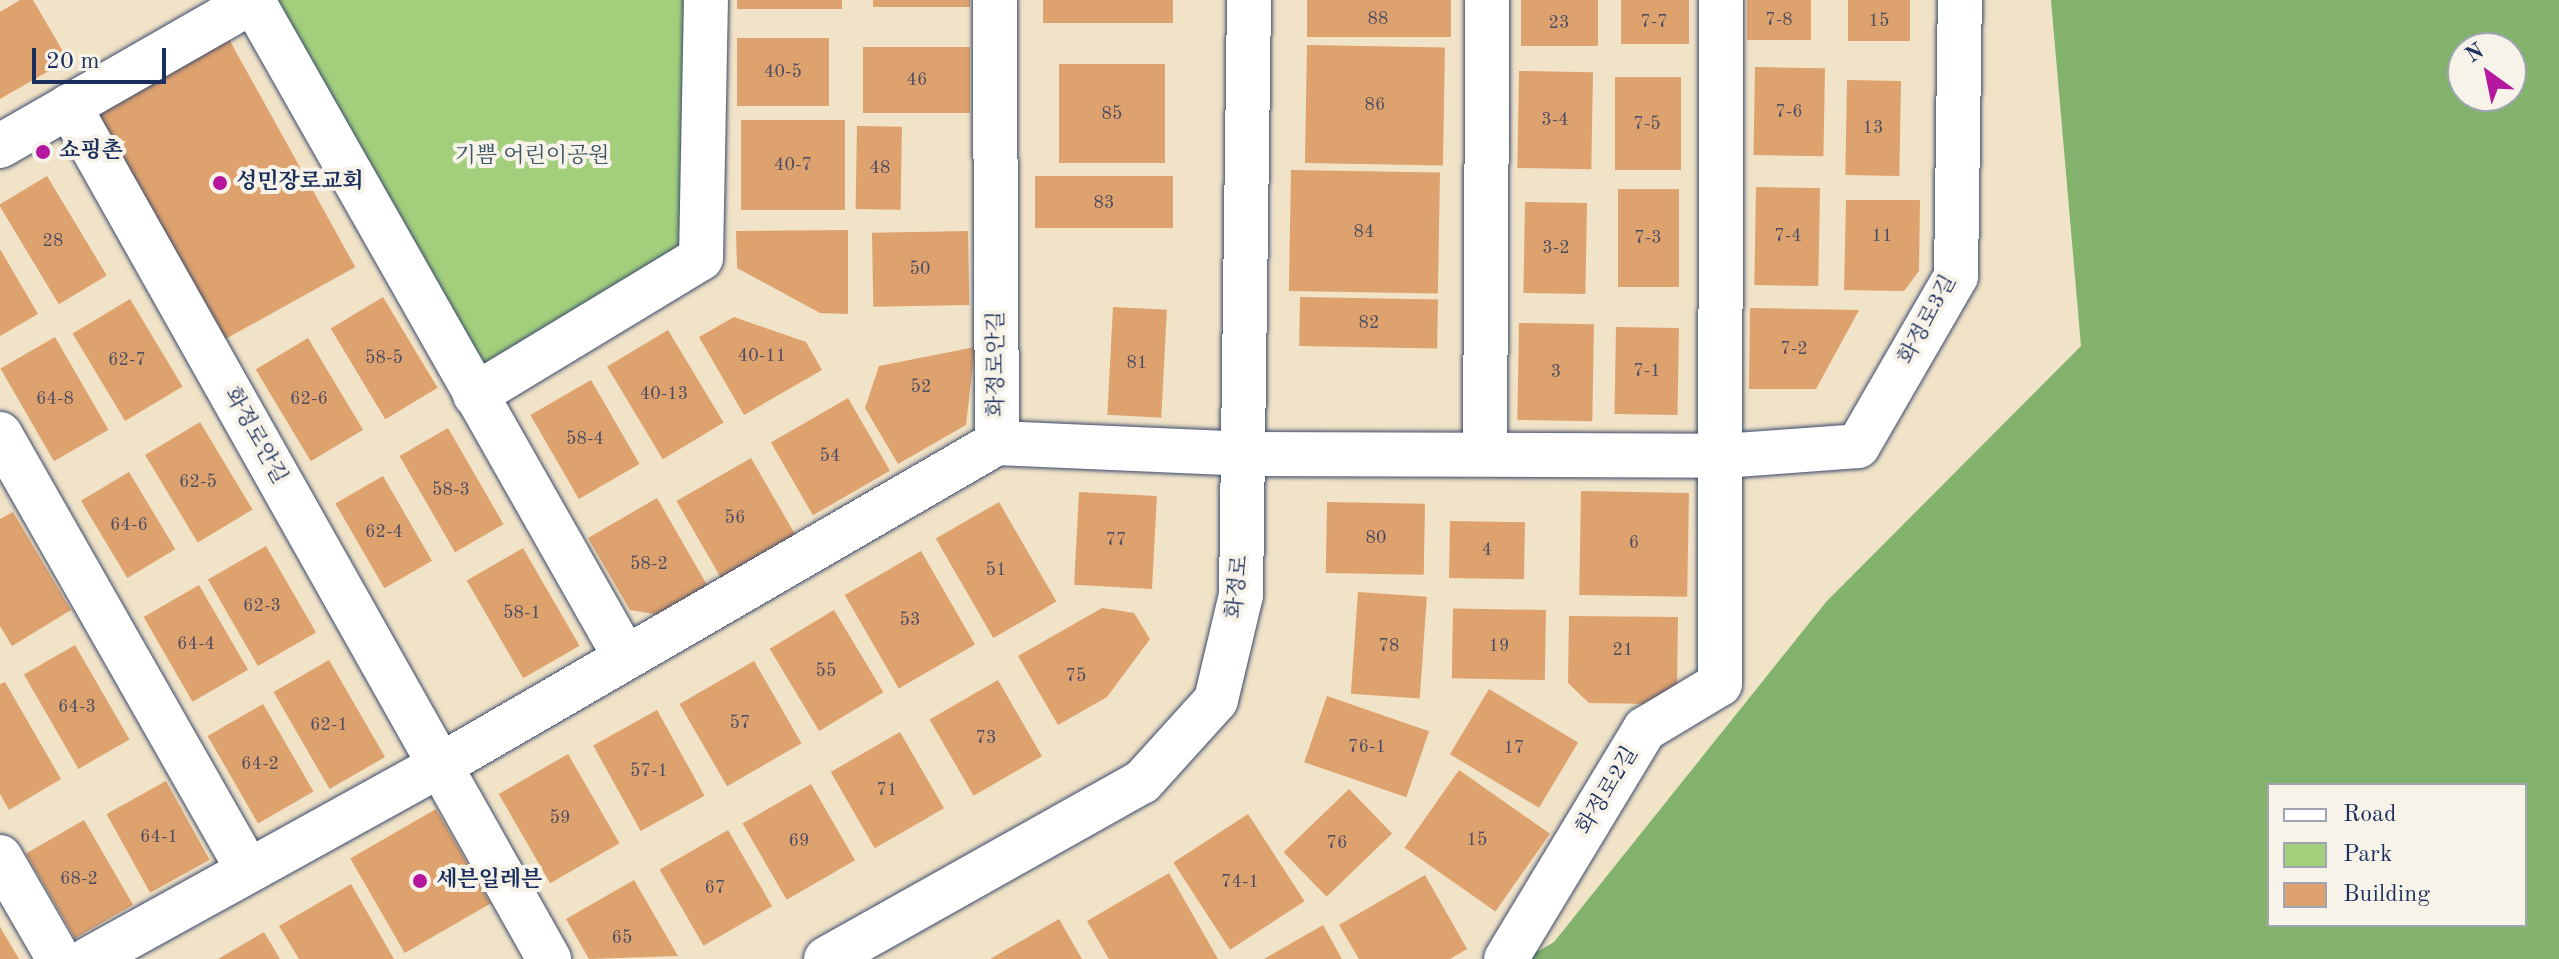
<!DOCTYPE html>
<meta charset="utf-8">
<style>
body{margin:0}
#map{position:relative;width:2559px;height:959px;overflow:hidden;background:#f1e3c7;font-family:"Old Standard TT","Noto Serif KR",serif}
div>[style]{position:absolute}
[style*='--x']{left:calc(var(--x)*1px);top:calc(var(--y)*1px);width:calc(var(--w)*1px);rotate:calc(var(--a)*1deg)}
.green>*{inset:0;background:#a3cf7c}
.forest>*{inset:0;background:#82b26c}
.building>*{inset:0;background:#dea26e;transform-origin:0 0}
.roads{filter:drop-shadow(0 0 2px #3b4a6e) drop-shadow(0 0 2px #3b4a6e)}
.street>*{height:44px;margin:-22px;padding:0 22px;transform-origin:22px;border-radius:22px;background:#fff}
.secondary>*{height:44px;margin:-22px;padding:0 22px;transform-origin:22px;border-radius:22px;background:#fff}
.dots>*{width:22px;height:22px;translate:-50% -50%;box-sizing:border-box;border:4px solid #f7f3e8;border-radius:50%}
span{translate:-50% -50%;white-space:nowrap;text-align:center;line-height:1.15;-webkit-text-stroke:8px #f7f3e8;paint-order:stroke}
.number-label{font-size:18px;color:#4c4c62}
.number-label span{-webkit-text-stroke-width:0}
.poi-label{font-size:22px;color:#1b2f5e;font-weight:700}
.left{translate:0 -50%;text-align:left}
.park-label{font-size:22px;color:#3d5766}
.street-label{font-size:22px;color:#1b2f5e}
.legend{position:absolute;left:2267px;top:783px;width:260px;height:144px;box-sizing:border-box;background:#f7f3e8;border:2px solid #9fa5b1;margin:0;padding:10px 14px;list-style:none;font-size:24px;color:#1b2f5e}
.legend li{display:flex;align-items:center;gap:16px;height:40px}
.legend b{width:40px;border:2px solid #9fa5b1}
.north{position:absolute;left:2447px;top:32px;width:80px;height:80px;box-sizing:border-box;background:#f7f3e8;border:2px solid #9fa5b1;border-radius:50%;rotate:327deg;font-size:22px;font-weight:700;line-height:32px;text-align:center;color:#1b2f5e}
.north::after{content:'';display:block;margin:auto;width:28px;height:36px;background:#b5179e;clip-path:polygon(50% 0,100% 100%,50% 72%,0 100%)}
.scale{position:absolute;left:32px;top:48px;width:134px;height:36px;box-sizing:border-box;border:4px solid #1b2f5e;border-top:0;padding-left:10px;font-size:24px;line-height:28px;white-space:nowrap;color:#1b2f5e;-webkit-text-stroke:6px #f7f3e8;paint-order:stroke}
</style>
<div id="map">
<div class="green">
<i style="clip-path:polygon(273px 0,685px 0,689px 250px,480px 374px)"></i>
</div>
<div class="forest">
<i style="clip-path:polygon(evenodd,2051px 0,2559px 0,2559px 959px,1525px 959px,1554px 942px,1826px 602px,2081px 346px,2051px 0,2463px 48px,2511px 48px,2511px 96px,2463px 96px,2463px 48px,2051px 0,2269px 785px,2525px 785px,2525px 925px,2269px 925px,2269px 785px)"></i>
</div>
<div class="building">
<i style="clip-path:polygon(20px 0,33px 0,68px 60px,0 99px,0 12px)"></i>
<i style="left:737px;top:0;width:105px;height:9px"></i>
<i style="left:873px;top:0;width:97px;height:7px"></i>
<i style="left:1043px;top:0;width:130px;height:23px"></i>
<i style="left:1307px;top:0;width:144px;height:37px"></i>
<i style="left:1521px;top:0;width:77px;height:46px"></i>
<i style="left:1621px;top:0;width:68px;height:44px"></i>
<i style="left:1747px;top:0;width:64px;height:40px"></i>
<i style="left:1848px;top:0;width:62px;height:41px"></i>
<i style="left:220px;top:23px;width:279px;height:154px;rotate:61deg"></i>
<i style="left:829px;top:38px;width:68px;height:92px;rotate:90deg"></i>
<i style="left:1307px;top:45px;width:138px;height:118px;rotate:1deg"></i>
<i style="left:863px;top:47px;width:107px;height:66px"></i>
<i style="left:1165px;top:64px;width:99px;height:106px;rotate:90deg"></i>
<i style="left:1755px;top:67px;width:70px;height:88px;rotate:1deg"></i>
<i style="left:1519px;top:71px;width:74px;height:97px;rotate:1deg"></i>
<i style="left:1615px;top:77px;width:66px;height:93px"></i>
<i style="left:1847px;top:80px;width:54px;height:95px;rotate:1deg"></i>
<i style="left:741px;top:120px;width:104px;height:90px"></i>
<i style="left:857px;top:126px;width:45px;height:83px;rotate:1deg"></i>
<i style="left:1291px;top:170px;width:149px;height:121px;rotate:1deg"></i>
<i style="left:47px;top:176px;width:116px;height:56px;rotate:59deg"></i>
<i style="left:1173px;top:176px;width:52px;height:138px;rotate:90deg"></i>
<i style="left:1756px;top:187px;width:64px;height:98px;rotate:1deg"></i>
<i style="left:1618px;top:189px;width:61px;height:98px"></i>
<i style="clip-path:polygon(1846px 200px,1920px 200px,1919px 271px,1904px 291px,1844px 290px)"></i>
<i style="left:1525px;top:202px;width:62px;height:91px;rotate:1deg"></i>
<i style="clip-path:polygon(848px 230px,848px 314px,820px 313px,737px 268px,736px 231px)"></i>
<i style="left:968px;top:231px;width:74px;height:96px;rotate:89deg"></i>
<i style="clip-path:polygon(0 249px,38px 314px,0 336px)"></i>
<i style="left:383px;top:297px;width:106px;height:61px;rotate:59deg"></i>
<i style="left:1300px;top:297px;width:138px;height:49px;rotate:1deg"></i>
<i style="left:130px;top:299px;width:102px;height:67px;rotate:59deg"></i>
<i style="left:1113px;top:307px;width:54px;height:108px;rotate:3deg"></i>
<i style="clip-path:polygon(1750px 308px,1859px 310px,1816px 389px,1749px 389px)"></i>
<i style="clip-path:polygon(734px 317px,806px 342px,822px 370px,744px 415px,699px 337px)"></i>
<i style="left:1519px;top:323px;width:75px;height:97px;rotate:1deg"></i>
<i style="left:1616px;top:327px;width:63px;height:87px;rotate:1deg"></i>
<i style="left:668px;top:330px;width:108px;height:71px;rotate:59deg"></i>
<i style="left:55px;top:337px;width:107px;height:63px;rotate:60deg"></i>
<i style="left:308px;top:338px;width:107px;height:61px;rotate:59deg"></i>
<i style="clip-path:polygon(975px 347px,966px 425px,898px 464px,865px 408px,879px 366px)"></i>
<i style="left:591px;top:380px;width:97px;height:70px;rotate:60deg"></i>
<i style="left:848px;top:398px;width:84px;height:89px;rotate:60deg"></i>
<i style="left:200px;top:422px;width:102px;height:64px;rotate:59deg"></i>
<i style="left:448px;top:428px;width:111px;height:56px;rotate:60deg"></i>
<i style="left:751px;top:458px;width:89px;height:86px;rotate:60deg"></i>
<i style="left:129px;top:472px;width:90px;height:56px;rotate:59deg"></i>
<i style="left:383px;top:476px;width:98px;height:55px;rotate:60deg"></i>
<i style="left:1581px;top:491px;width:108px;height:104px;rotate:1deg"></i>
<i style="left:1079px;top:492px;width:78px;height:93px;rotate:3deg"></i>
<i style="clip-path:polygon(657px 498px,710px 590px,665px 616px,630px 610px,588px 538px)"></i>
<i style="left:999px;top:502px;width:115px;height:73px;rotate:60deg"></i>
<i style="left:1327px;top:502px;width:98px;height:71px;rotate:1deg"></i>
<i style="clip-path:polygon(13px 512px,71px 610px,12px 646px,0 626px,0 519px)"></i>
<i style="left:1450px;top:521px;width:75px;height:57px;rotate:1deg"></i>
<i style="left:266px;top:546px;width:100px;height:67px;rotate:60deg"></i>
<i style="left:523px;top:548px;width:113px;height:65px;rotate:60deg"></i>
<i style="left:921px;top:551px;width:108px;height:88px;rotate:60deg"></i>
<i style="left:199px;top:585px;width:98px;height:64px;rotate:60deg"></i>
<i style="left:1358px;top:592px;width:69px;height:102px;rotate:4deg"></i>
<i style="clip-path:polygon(1102px 608px,1134px 613px,1150px 639px,1107px 697px,1058px 725px,1018px 656px)"></i>
<i style="left:834px;top:610px;width:96px;height:75px;rotate:59deg"></i>
<i style="left:1546px;top:610px;width:70px;height:93px;rotate:91deg"></i>
<i style="clip-path:polygon(1569px 616px,1678px 617px,1677px 688px,1656px 704px,1589px 703px,1568px 683px)"></i>
<i style="left:75px;top:645px;width:109px;height:59px;rotate:60deg"></i>
<i style="left:329px;top:660px;width:112px;height:64px;rotate:60deg"></i>
<i style="left:754px;top:661px;width:95px;height:86px;rotate:60deg"></i>
<i style="left:998px;top:680px;width:88px;height:79px;rotate:60deg"></i>
<i style="clip-path:polygon(5px 682px,61px 779px,9px 810px,0 794px,0 684px)"></i>
<i style="left:1489px;top:689px;width:104px;height:76px;rotate:31deg"></i>
<i style="left:1327px;top:696px;width:108px;height:70px;rotate:19deg"></i>
<i style="left:263px;top:704px;width:101px;height:64px;rotate:60deg"></i>
<i style="left:657px;top:710px;width:98px;height:73px;rotate:61deg"></i>
<i style="left:900px;top:732px;width:88px;height:80px;rotate:60deg"></i>
<i style="left:568px;top:754px;width:103px;height:80px;rotate:60deg"></i>
<i style="left:1459px;top:770px;width:111px;height:95px;rotate:35deg"></i>
<i style="left:166px;top:781px;width:90px;height:68px;rotate:61deg"></i>
<i style="left:811px;top:784px;width:88px;height:79px;rotate:60deg"></i>
<i style="left:1349px;top:789px;width:62px;height:91px;rotate:46deg"></i>
<i style="left:436px;top:809px;width:109px;height:99px;rotate:60deg"></i>
<i style="left:1248px;top:814px;width:104px;height:89px;rotate:57deg"></i>
<i style="left:84px;top:820px;width:98px;height:67px;rotate:60deg"></i>
<i style="left:728px;top:830px;width:88px;height:79px;rotate:60deg"></i>
<i style="clip-path:polygon(1169px 873px,1218px 959px,1109px 959px,1087px 921px)"></i>
<i style="clip-path:polygon(1425px 875px,1467px 949px,1450px 959px,1359px 959px,1339px 925px)"></i>
<i style="clip-path:polygon(634px 880px,678px 956px,589px 959px,566px 919px)"></i>
<i style="clip-path:polygon(351px 884px,394px 959px,299px 959px,279px 926px)"></i>
<i style="clip-path:polygon(1059px 919px,1082px 959px,990px 959px)"></i>
<i style="clip-path:polygon(1323px 925px,1342px 959px,1264px 959px)"></i>
<i style="clip-path:polygon(0 927px,19px 959px,0 959px)"></i>
<i style="clip-path:polygon(264px 932px,280px 959px,218px 959px)"></i>
</div>
<div class="roads">
<div class="street">
<i style="--x:253;--y:1;--w:754;--a:60.44"></i>
<i style="--x:69;--y:106;--w:979;--a:60.63"></i>
<i style="--x:0;--y:146;--w:294;--a:-29.8"></i>
<i style="--x:475;--y:395;--w:264;--a:-31.2"></i>
<i style="--x:701;--y:258;--w:258;--a:-88.9"></i>
<i style="--x:0;--y:434;--w:502;--a:60.37"></i>
<i style="--x:997;--y:443;--w:247;--a:2.5"></i>
<i style="--x:1244;--y:454;--w:479;--a:0.2"></i>
<i style="--x:1723;--y:456;--w:135;--a:-4.2"></i>
<i style="--x:1858;--y:446;--w:196;--a:-60"></i>
<i style="--x:1956;--y:276;--w:276;--a:-89.2"></i>
<i style="--x:1485;--y:454;--w:454;--a:-89.7"></i>
<i style="--x:0;--y:857;--w:118;--a:60"></i>
<i style="--x:89;--y:959;--w:402;--a:-28.9"></i>
<i style="--x:441;--y:765;--w:643;--a:-30.08"></i>
<i style="--x:997;--y:443;--w:443;--a:-90.3"></i>
<i style="--x:1506;--y:959;--w:269;--a:-58.9"></i>
<i style="--x:1645;--y:729;--w:87;--a:-31"></i>
<i style="--x:1720;--y:684;--w:684;--a:-89.92"></i>
</div>
<div class="secondary">
<i style="--x:826;--y:959;--w:362;--a:-29.3"></i>
<i style="--x:1142;--y:782;--w:110;--a:-47.9"></i>
<i style="--x:1216;--y:700;--w:108;--a:-76.6"></i>
<i style="--x:1241;--y:595;--w:595;--a:-89.23"></i>
</div>
</div>
<div class="dots">
<i style="left:43px;top:152px;background:#b5179e"></i>
<i style="left:220px;top:183px;background:#b5179e"></i>
<i style="left:420px;top:881px;background:#b5179e"></i>
</div>
<div class="number-label">
<span style="left:1378px;top:19px">88</span>
<span style="left:1779px;top:20px">7-8</span>
<span style="left:1879px;top:21px">15</span>
<span style="left:1654px;top:22px">7-7</span>
<span style="left:1559px;top:23px">23</span>
<span style="left:783px;top:72px">40-5</span>
<span style="left:917px;top:80px">46</span>
<span style="left:1375px;top:105px">86</span>
<span style="left:1789px;top:112px">7-6</span>
<span style="left:1112px;top:114px">85</span>
<span style="left:1555px;top:120px">3-4</span>
<span style="left:1647px;top:124px">7-5</span>
<span style="left:1873px;top:128px">13</span>
<span style="left:793px;top:165px">40-7</span>
<span style="left:880px;top:168px">48</span>
<span style="left:1104px;top:203px">83</span>
<span style="left:1364px;top:232px">84</span>
<span style="left:1788px;top:236px">7-4</span>
<span style="left:1882px;top:236px">11</span>
<span style="left:1648px;top:238px">7-3</span>
<span style="left:53px;top:241px">28</span>
<span style="left:1556px;top:248px">3-2</span>
<span style="left:920px;top:269px">50</span>
<span style="left:1369px;top:323px">82</span>
<span style="left:1794px;top:349px">7-2</span>
<span style="left:762px;top:356px">40-11</span>
<span style="left:384px;top:358px">58-5</span>
<span style="left:127px;top:360px">62-7</span>
<span style="left:1137px;top:363px">81</span>
<span style="left:1647px;top:371px">7-1</span>
<span style="left:1556px;top:372px">3</span>
<span style="left:921px;top:387px">52</span>
<span style="left:664px;top:394px">40-13</span>
<span style="left:55px;top:399px">64-8</span>
<span style="left:309px;top:399px">62-6</span>
<span style="left:585px;top:439px">58-4</span>
<span style="left:830px;top:456px">54</span>
<span style="left:198px;top:482px">62-5</span>
<span style="left:451px;top:490px">58-3</span>
<span style="left:735px;top:518px">56</span>
<span style="left:129px;top:525px">64-6</span>
<span style="left:384px;top:532px">62-4</span>
<span style="left:1376px;top:538px">80</span>
<span style="left:1116px;top:540px">77</span>
<span style="left:1634px;top:543px">6</span>
<span style="left:1487px;top:550px">4</span>
<span style="left:649px;top:564px">58-2</span>
<span style="left:996px;top:570px">51</span>
<span style="left:262px;top:606px">62-3</span>
<span style="left:522px;top:613px">58-1</span>
<span style="left:910px;top:620px">53</span>
<span style="left:196px;top:644px">64-4</span>
<span style="left:1389px;top:646px">78</span>
<span style="left:1499px;top:646px">19</span>
<span style="left:1623px;top:650px">21</span>
<span style="left:826px;top:671px">55</span>
<span style="left:1076px;top:676px">75</span>
<span style="left:77px;top:707px">64-3</span>
<span style="left:740px;top:723px">57</span>
<span style="left:329px;top:725px">62-1</span>
<span style="left:986px;top:738px">73</span>
<span style="left:1367px;top:747px">76-1</span>
<span style="left:1514px;top:748px">17</span>
<span style="left:260px;top:764px">64-2</span>
<span style="left:649px;top:771px">57-1</span>
<span style="left:887px;top:790px">71</span>
<span style="left:560px;top:818px">59</span>
<span style="left:159px;top:837px">64-1</span>
<span style="left:1477px;top:840px">15</span>
<span style="left:799px;top:841px">69</span>
<span style="left:1337px;top:843px">76</span>
<span style="left:79px;top:879px">68-2</span>
<span style="left:1240px;top:882px">74-1</span>
<span style="left:715px;top:888px">67</span>
<span style="left:622px;top:938px">65</span>
</div>
<div class="poi-label">
<span class="left" style="left:59px;top:152px">쇼핑촌</span>
<span class="left" style="left:236px;top:183px">성민장로교회</span>
<span class="left" style="left:436px;top:881px">세븐일레븐</span>
</div>
<div class="park-label">
<span style="left:532px;top:157px">기쁨 어린이공원</span>
</div>
<div class="street-label">
<span style="left:1928px;top:320px;rotate:-62deg">화정로3길</span>
<span style="left:997px;top:364px;rotate:-90deg">화정로안길</span>
<span style="left:255px;top:436px;rotate:61deg">화정로안길</span>
<span style="left:1238px;top:587px;rotate:-84deg">화정로</span>
<span style="left:1608px;top:791px;rotate:-59deg">화정로2길</span>
</div>
<ul class="legend">
<li><b style="height:10px;background:#fff"></b>Road</li>
<li><b style="height:22px;background:#a3cf7c"></b>Park</li>
<li><b style="height:22px;background:#dea26e"></b>Building</li>
</ul>
<div class="north">N</div>
<div class="scale">20 m</div>
</div>
